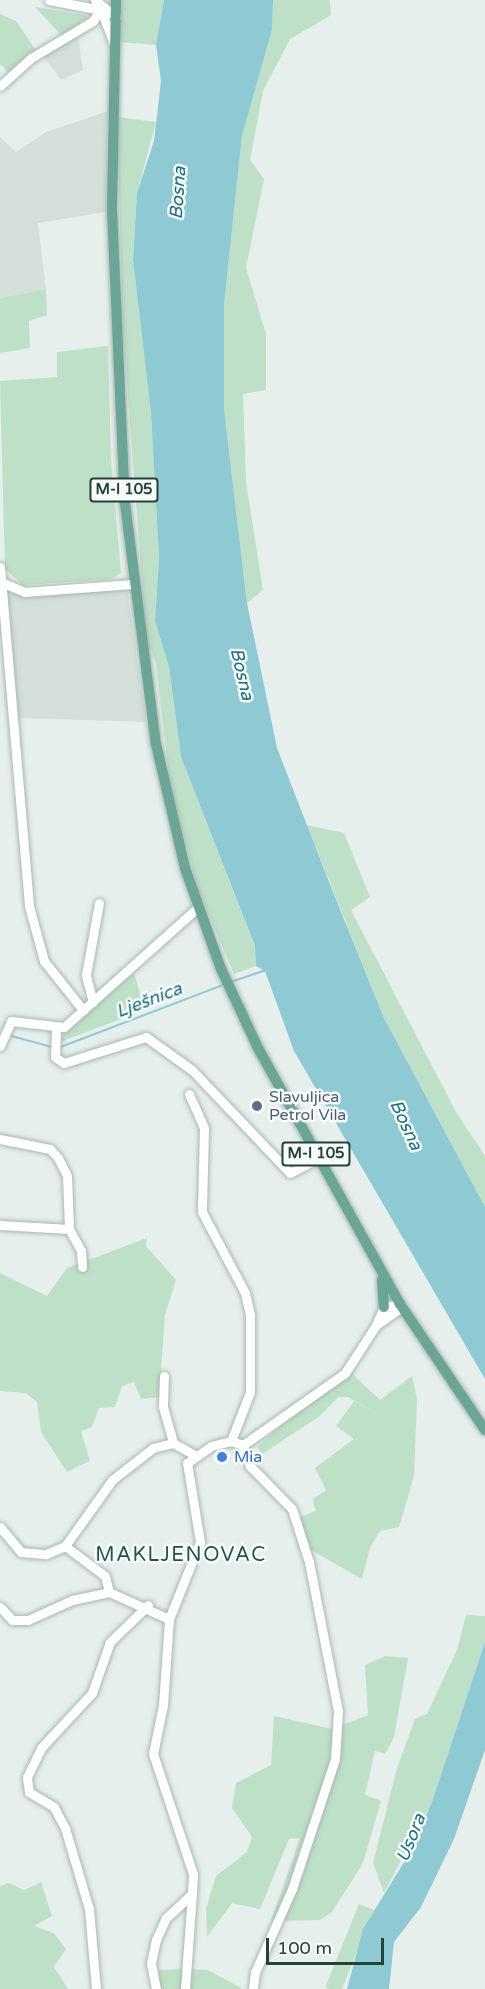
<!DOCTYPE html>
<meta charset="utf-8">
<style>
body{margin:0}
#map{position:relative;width:485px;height:1989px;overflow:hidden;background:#e6efeb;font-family:"Varela Round",sans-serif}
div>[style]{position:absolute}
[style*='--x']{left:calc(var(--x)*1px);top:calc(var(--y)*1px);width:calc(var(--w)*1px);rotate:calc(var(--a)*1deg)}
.built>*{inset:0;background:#d4dfda}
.green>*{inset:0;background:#bfe0c8;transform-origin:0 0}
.water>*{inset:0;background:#8ec9d4}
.stream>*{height:2px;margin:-1px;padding:0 1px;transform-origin:1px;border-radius:1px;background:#8ec9d4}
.roads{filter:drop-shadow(0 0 2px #a8b8b2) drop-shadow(0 0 2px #a8b8b2)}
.minor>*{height:9px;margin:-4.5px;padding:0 4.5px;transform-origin:4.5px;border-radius:4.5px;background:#fff}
.major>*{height:10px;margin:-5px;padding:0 5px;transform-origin:5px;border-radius:5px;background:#6aa596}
.dots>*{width:16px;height:16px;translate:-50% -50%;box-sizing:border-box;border:3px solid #f7fbf9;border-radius:50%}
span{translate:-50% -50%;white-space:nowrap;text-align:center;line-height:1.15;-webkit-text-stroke:5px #f7fbf9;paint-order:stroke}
.shield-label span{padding:2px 4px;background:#f7fbf9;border:2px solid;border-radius:4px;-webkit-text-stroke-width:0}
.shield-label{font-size:15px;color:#24423a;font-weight:700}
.service-label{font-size:16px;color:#4e5e75}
.left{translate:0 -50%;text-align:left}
.shop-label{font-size:16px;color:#366cbe}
.water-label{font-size:18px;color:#1c6f80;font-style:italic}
.quarter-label{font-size:20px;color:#1f5548;letter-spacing:1.5px}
.scale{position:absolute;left:266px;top:1938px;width:118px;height:27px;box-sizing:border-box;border:3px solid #24423a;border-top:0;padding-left:8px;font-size:18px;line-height:21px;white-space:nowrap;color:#24423a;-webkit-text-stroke:4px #f7fbf9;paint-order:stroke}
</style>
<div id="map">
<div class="built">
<i style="clip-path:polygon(78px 35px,83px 70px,61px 80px,42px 54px)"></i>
<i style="clip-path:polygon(108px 111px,106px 212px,38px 223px,46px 289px,0 298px,0 137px,16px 152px,46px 132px)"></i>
<i style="clip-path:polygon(5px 588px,28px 596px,127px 589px,146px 722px,18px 718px)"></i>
</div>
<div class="green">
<i style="clip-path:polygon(122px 0,164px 0,156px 45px,118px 42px)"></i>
<i style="clip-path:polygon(273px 0,330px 0,331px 15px,290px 39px,263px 91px,250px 160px,264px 179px,246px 268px,266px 334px,266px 390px,243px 394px,246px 482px,263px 590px,247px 603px,224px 409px,224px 305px,242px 136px,272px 30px)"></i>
<i style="clip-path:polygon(35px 7px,85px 15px,88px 17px,62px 36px)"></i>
<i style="clip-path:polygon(0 14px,16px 21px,37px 52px,9px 73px,0 64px)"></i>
<i style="clip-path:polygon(117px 117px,156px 122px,137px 193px,133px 260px,151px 413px,159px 558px,155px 621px,169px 667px,181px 757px,255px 947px,256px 966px,234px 974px,198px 889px,170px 784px,156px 665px,146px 635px,123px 330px)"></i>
<i style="clip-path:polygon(46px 289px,47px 315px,29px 321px,30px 348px,0 353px,0 298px)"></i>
<i style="clip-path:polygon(108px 346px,111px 459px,121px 573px,112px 579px,23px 585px,5px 569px,0 381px,57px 377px,57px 352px)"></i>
<i style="clip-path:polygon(307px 825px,344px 833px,370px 897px,351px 910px,456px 1112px,485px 1156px,485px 1207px,384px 1018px)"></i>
<i style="clip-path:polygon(134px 973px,145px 1010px,60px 1042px,65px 1031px)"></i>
<i style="clip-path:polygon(147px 1238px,146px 1246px,176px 1280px,165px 1315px,159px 1397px,141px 1399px,134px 1382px,122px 1386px,115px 1407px,99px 1408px,92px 1427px,81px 1431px,90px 1461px,67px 1472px,41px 1432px,37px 1402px,26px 1393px,0 1391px,0 1273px,47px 1296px,67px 1268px)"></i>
<i style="clip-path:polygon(346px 1368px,380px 1400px,412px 1376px,417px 1399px,414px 1476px,406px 1504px,399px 1527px,380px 1531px,370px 1548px,362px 1579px,304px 1546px,299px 1518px,315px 1511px,313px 1499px,326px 1490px,315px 1468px,354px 1439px,336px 1426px,354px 1401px,379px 1415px,348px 1397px,338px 1397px,320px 1416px,262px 1454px,257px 1447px)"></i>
<i style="clip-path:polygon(466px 1615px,485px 1616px,485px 1642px,432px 1802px,384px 1893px,373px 1863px,397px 1768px,415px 1719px,427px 1714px,457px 1650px)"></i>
<i style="clip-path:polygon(385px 1656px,408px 1658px,394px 1737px,385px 1754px,375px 1751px,365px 1795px,381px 1801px,363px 1863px,332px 1912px,320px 1920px,271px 1921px,300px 1838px,289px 1839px,260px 1909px,232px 1903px,207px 1937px,206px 1909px,216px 1876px,247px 1852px,252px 1837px,232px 1808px,236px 1783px,271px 1765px,274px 1716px,332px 1729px,368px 1715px,365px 1665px)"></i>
<i style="clip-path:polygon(41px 1882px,52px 1916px,34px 1926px,54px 1933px,66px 1949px,54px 1967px,68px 1989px,0 1989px,0 1886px,9px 1883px,24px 1890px)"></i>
<i style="left:359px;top:1904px;width:16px;height:90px;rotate:22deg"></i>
<i style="clip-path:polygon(188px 1969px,208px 1970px,243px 1989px,159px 1989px,159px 1970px)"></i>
</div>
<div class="water">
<i style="clip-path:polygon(164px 0,273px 0,272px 30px,242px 136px,224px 305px,224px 409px,247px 603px,277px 748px,333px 892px,384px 1018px,485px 1207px,485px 1379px,294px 1051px,265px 971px,256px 966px,255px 946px,181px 757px,169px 667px,155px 621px,159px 558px,151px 413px,133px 260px,137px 193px,154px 141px,161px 81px,156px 45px)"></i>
<i style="clip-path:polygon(485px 1642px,485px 1750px,454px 1839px,421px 1907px,394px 1942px,389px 1989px,347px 1989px,363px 1929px,409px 1854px,432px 1802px)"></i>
</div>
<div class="stream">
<i style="--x:231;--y:982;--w:37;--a:-19"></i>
<i style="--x:8;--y:1035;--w:46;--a:15.3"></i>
<i style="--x:58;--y:1048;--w:177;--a:-20.9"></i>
</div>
<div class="roads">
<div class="minor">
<i style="--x:49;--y:0;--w:53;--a:10.9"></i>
<i style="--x:101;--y:10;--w:36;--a:69"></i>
<i style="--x:95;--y:0;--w:27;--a:39"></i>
<i style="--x:0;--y:86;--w:42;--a:-42.1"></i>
<i style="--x:31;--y:58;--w:72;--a:-30.8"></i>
<i style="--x:93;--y:21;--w:12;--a:-59"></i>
<i style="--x:0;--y:567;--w:340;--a:85.1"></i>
<i style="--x:29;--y:906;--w:57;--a:74.7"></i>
<i style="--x:44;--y:961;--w:63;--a:51.5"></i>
<i style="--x:1;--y:582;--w:26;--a:23"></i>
<i style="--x:25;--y:592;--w:107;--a:-4.3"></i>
<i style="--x:93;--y:1002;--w:28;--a:-105"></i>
<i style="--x:86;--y:975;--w:73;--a:-79.8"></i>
<i style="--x:56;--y:1029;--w:28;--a:92"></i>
<i style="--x:55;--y:1057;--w:11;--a:34"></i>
<i style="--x:64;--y:1063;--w:86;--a:-17.6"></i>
<i style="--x:146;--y:1037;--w:57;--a:35.7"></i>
<i style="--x:192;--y:1070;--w:142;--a:46.4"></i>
<i style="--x:290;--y:1173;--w:32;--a:-28"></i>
<i style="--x:0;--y:1046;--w:27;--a:-66"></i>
<i style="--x:11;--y:1021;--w:53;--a:6.5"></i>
<i style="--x:64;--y:1027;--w:178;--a:-41.8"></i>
<i style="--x:189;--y:1094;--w:37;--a:66"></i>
<i style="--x:204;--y:1128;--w:84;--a:91.4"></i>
<i style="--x:202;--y:1212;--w:92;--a:62"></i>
<i style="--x:245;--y:1293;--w:23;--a:77"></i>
<i style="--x:250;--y:1315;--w:77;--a:90"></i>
<i style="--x:250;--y:1392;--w:53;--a:111.2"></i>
<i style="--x:0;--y:1139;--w:51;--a:11.3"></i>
<i style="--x:50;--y:1149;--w:12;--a:48"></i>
<i style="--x:58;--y:1158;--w:20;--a:63"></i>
<i style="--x:67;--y:1176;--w:53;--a:87.8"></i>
<i style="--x:0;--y:1225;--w:69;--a:3.3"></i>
<i style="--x:69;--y:1229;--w:25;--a:61"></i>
<i style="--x:81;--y:1251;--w:16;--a:86"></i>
<i style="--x:376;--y:1325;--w:20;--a:-66"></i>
<i style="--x:384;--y:1307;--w:16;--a:-11"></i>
<i style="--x:164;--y:1376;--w:31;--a:92"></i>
<i style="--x:163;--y:1407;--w:37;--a:74"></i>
<i style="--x:243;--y:1445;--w:22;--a:72"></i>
<i style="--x:250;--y:1466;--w:60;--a:45.7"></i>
<i style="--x:292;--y:1509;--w:56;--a:72.2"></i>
<i style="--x:309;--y:1562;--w:152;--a:79"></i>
<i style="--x:338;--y:1711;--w:48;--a:93.6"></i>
<i style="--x:335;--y:1759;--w:137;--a:108.3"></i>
<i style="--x:292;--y:1889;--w:91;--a:114"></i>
<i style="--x:255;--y:1972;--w:17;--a:97"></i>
<i style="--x:243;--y:1445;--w:125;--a:-35.2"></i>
<i style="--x:345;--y:1373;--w:57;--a:-57.1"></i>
<i style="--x:376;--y:1325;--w:32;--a:-35"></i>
<i style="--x:0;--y:1527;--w:33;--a:50"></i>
<i style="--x:21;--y:1552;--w:25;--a:5"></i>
<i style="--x:46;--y:1554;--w:21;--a:-23"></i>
<i style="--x:65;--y:1546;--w:81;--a:-54.5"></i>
<i style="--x:112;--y:1480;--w:52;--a:-38"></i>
<i style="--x:153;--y:1448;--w:21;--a:-14"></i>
<i style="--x:173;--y:1443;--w:23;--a:29"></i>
<i style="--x:65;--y:1546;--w:50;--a:36.9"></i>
<i style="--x:105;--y:1576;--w:16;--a:76"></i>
<i style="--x:109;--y:1592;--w:66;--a:24.2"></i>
<i style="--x:0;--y:1607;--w:18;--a:47"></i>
<i style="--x:12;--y:1620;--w:16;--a:0"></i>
<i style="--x:28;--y:1620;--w:48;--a:-24.4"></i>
<i style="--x:72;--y:1600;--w:38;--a:-12"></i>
<i style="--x:96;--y:1989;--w:80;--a:-95"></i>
<i style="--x:89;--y:1909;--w:84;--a:-106.5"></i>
<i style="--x:65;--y:1828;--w:24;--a:-118"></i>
<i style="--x:54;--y:1807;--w:29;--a:-149"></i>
<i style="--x:29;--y:1792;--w:15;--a:-98"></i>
<i style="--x:27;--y:1777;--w:32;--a:-64"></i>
<i style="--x:41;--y:1748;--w:75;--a:-47.2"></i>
<i style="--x:92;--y:1693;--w:54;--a:-70.6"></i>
<i style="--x:110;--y:1642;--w:53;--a:-44.2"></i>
<i style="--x:156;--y:1989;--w:26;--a:-101"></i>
<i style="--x:151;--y:1963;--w:24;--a:-78"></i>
<i style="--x:156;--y:1940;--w:24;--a:-66"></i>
<i style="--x:166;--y:1918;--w:35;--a:-43"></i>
<i style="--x:192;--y:1894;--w:20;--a:-87"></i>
<i style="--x:193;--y:1874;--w:126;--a:-108.4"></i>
<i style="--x:153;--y:1754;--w:50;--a:-78.5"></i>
<i style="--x:163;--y:1705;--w:86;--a:-86"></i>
<i style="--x:169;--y:1619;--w:83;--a:-68.1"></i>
<i style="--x:200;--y:1542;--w:80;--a:-99.3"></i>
<i style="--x:187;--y:1463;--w:29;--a:-35"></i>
<i style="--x:211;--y:1446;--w:21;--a:-14"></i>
<i style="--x:231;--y:1441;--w:13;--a:18"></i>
<i style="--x:185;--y:1989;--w:95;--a:-85.8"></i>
</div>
<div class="major">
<i style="--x:116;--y:0;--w:209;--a:91.1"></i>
<i style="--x:112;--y:209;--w:294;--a:87.5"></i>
<i style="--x:125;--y:503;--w:243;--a:82.7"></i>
<i style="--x:156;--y:744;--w:127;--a:76.8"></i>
<i style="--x:185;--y:868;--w:107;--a:70.4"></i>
<i style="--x:221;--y:969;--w:87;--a:64.9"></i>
<i style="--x:258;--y:1048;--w:293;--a:61"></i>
<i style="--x:400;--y:1304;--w:152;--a:56"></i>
<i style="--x:382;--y:1280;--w:27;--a:86"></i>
</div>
</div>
<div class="dots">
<i style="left:257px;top:1106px;background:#5c6f8a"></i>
<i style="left:222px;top:1457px;background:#3f7fe0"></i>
</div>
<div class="shield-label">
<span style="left:124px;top:490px">M-I 105</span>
<span style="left:316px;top:1154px">M-I 105</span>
</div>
<div class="service-label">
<span class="left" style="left:269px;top:1106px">Slavuljica<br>Petrol Vila</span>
</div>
<div class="shop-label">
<span class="left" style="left:234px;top:1457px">Mia</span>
</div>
<div class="water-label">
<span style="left:178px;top:193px;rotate:-86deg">Bosna</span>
<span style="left:242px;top:674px;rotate:77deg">Bosna</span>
<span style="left:149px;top:1000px;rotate:-21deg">Lješnica</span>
<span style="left:406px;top:1125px;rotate:65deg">Bosna</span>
<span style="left:411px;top:1838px;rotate:-68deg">Usora</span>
</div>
<div class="quarter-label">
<span style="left:181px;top:1555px">MAKLJENOVAC</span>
</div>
<div class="scale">100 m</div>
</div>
